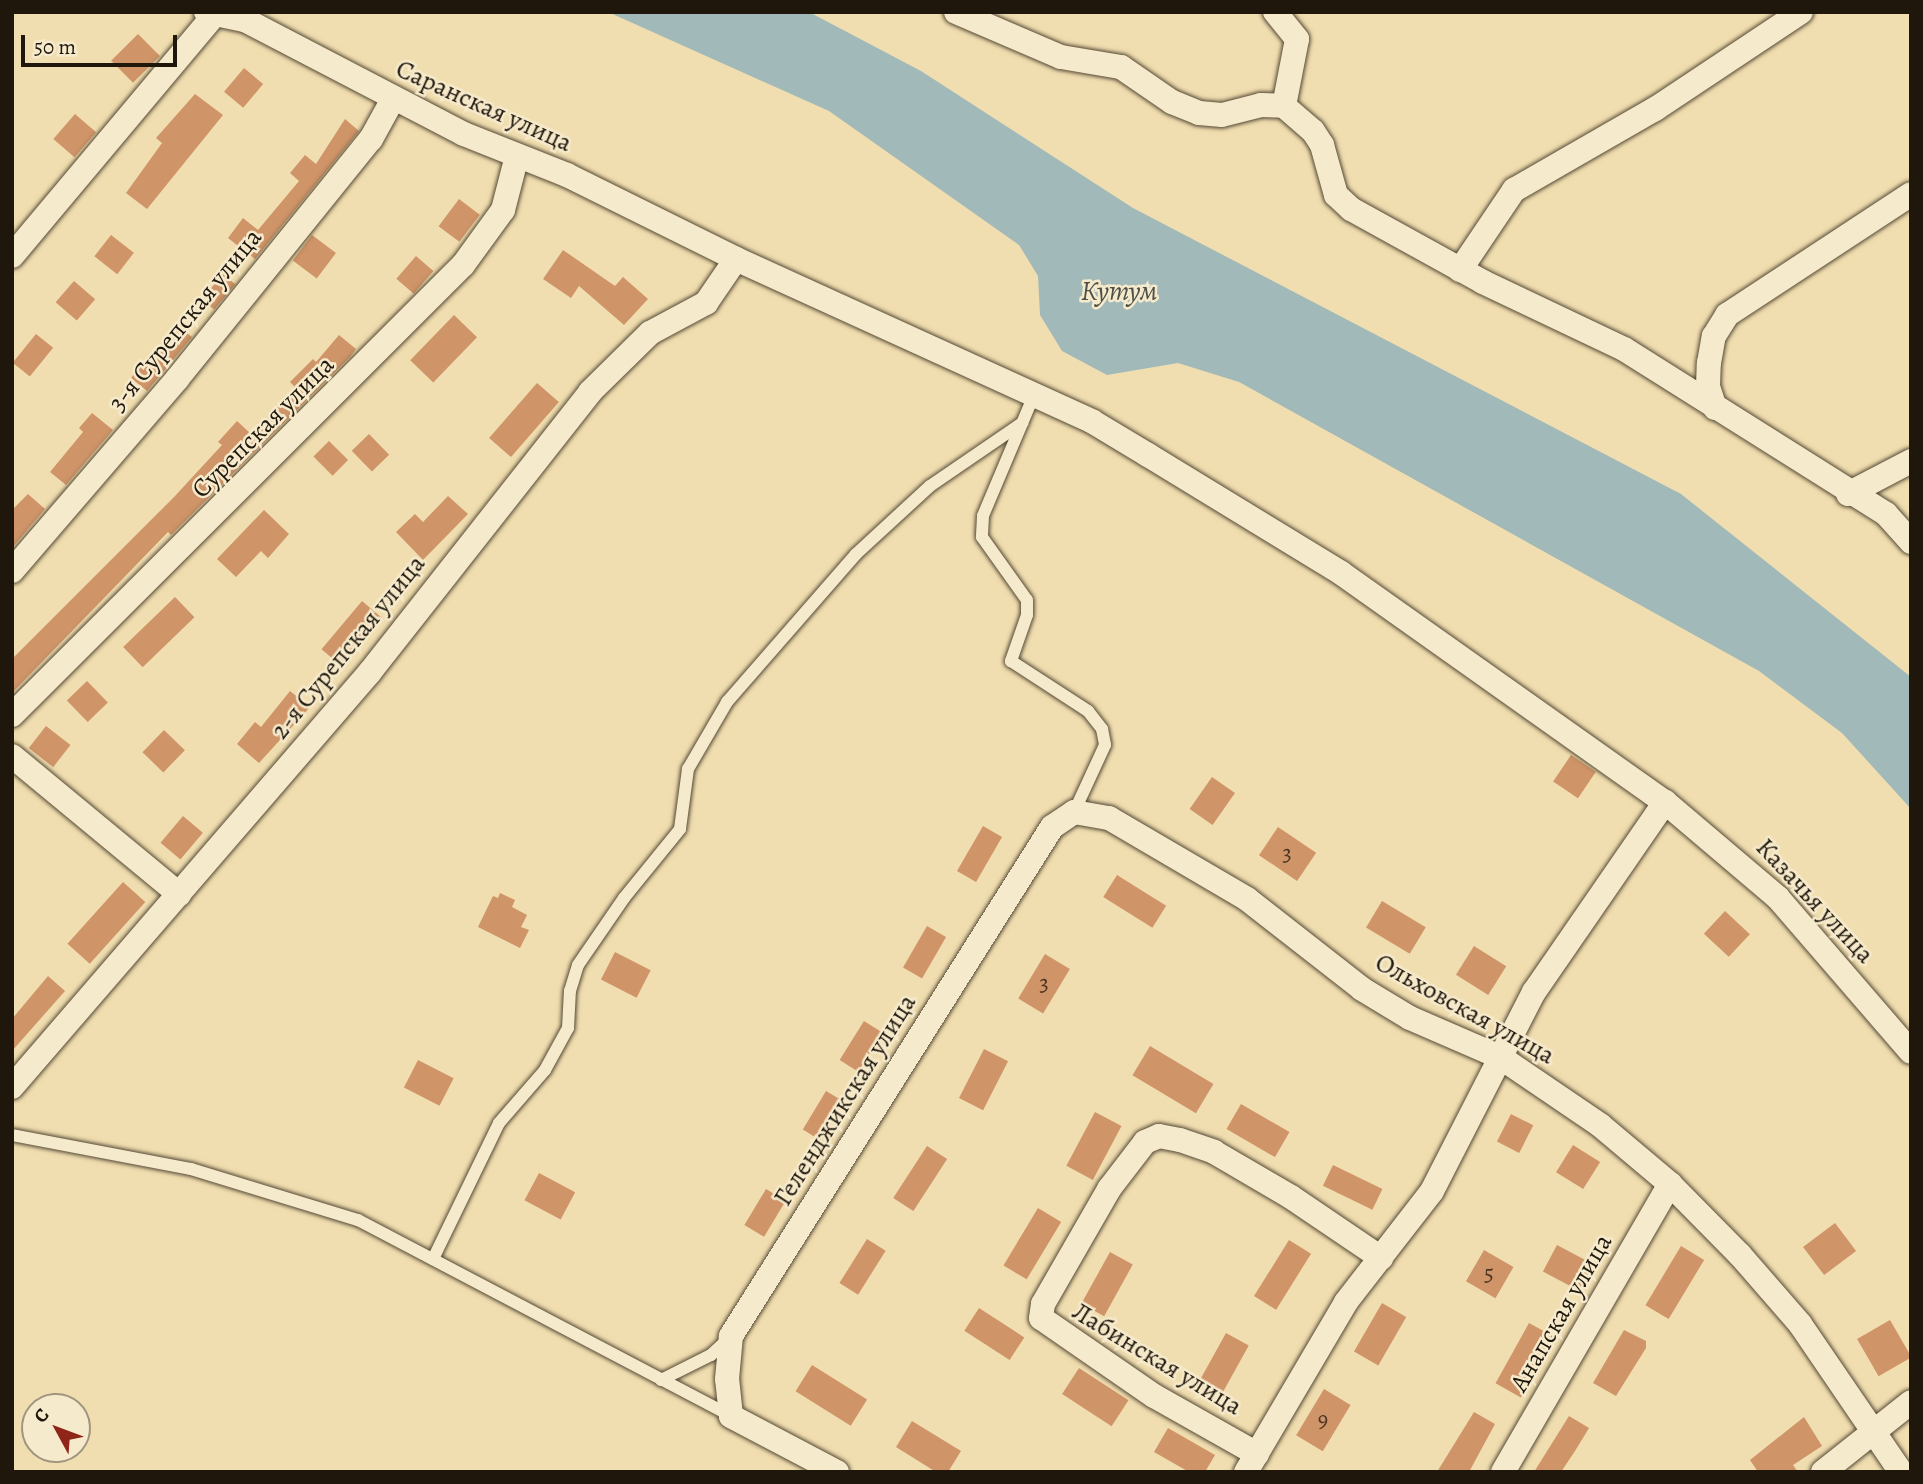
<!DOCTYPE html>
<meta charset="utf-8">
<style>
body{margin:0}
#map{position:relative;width:1923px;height:1484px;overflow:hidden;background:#f1deb0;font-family:Alegreya,serif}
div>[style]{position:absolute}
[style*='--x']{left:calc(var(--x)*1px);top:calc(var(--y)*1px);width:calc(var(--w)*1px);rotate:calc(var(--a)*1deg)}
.water>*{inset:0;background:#a1b9b8}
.building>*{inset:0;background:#cf9468;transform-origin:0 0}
.roads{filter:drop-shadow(0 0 2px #544935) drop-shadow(0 0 2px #544935)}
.service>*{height:12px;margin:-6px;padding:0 6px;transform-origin:6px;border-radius:6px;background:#f6eacc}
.minor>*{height:24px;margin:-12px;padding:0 12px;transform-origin:12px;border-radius:12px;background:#f6eacc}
span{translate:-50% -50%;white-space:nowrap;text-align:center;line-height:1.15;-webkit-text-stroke:5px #f6eacc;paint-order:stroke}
.number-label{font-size:23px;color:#4c3623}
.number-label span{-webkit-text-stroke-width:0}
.street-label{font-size:26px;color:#20170c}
.water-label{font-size:28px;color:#4d5048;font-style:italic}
.frame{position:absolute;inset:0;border:14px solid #20170c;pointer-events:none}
.north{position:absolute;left:21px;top:1393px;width:70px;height:70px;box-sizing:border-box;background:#f6eacc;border:2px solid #a0967f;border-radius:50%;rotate:311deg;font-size:19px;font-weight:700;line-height:28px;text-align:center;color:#20170c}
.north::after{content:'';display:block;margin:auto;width:24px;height:32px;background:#8f2418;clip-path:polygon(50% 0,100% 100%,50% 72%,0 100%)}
.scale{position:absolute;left:21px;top:35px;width:156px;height:32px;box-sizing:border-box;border:4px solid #20170c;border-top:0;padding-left:9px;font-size:21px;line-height:24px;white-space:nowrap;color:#20170c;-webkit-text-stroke:5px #f6eacc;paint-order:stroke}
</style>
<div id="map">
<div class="water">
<i style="clip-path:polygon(608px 12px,809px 12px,921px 71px,1133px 208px,1681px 494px,1911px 677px,1911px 809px,1842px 733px,1759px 671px,1239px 382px,1178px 363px,1107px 375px,1062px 351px,1040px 315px,1038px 276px,1019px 245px,829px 111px)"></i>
</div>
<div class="building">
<i style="left:138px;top:34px;width:31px;height:38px;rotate:45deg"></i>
<i style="left:244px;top:68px;width:25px;height:31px;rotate:40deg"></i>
<i style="clip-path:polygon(195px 94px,223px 115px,147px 209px,126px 193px,162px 143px,156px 138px)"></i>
<i style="left:75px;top:114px;width:28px;height:33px;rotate:41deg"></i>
<i style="clip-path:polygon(345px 119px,359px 131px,255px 259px,228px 238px,243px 218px,258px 230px,299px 181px,290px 173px,305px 155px,316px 164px)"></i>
<i style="left:459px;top:199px;width:26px;height:34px;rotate:37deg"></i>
<i style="left:111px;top:235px;width:29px;height:27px;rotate:38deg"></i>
<i style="left:312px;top:235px;width:30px;height:32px;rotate:37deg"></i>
<i style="clip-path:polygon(563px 250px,615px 286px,623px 277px,648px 299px,624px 325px,579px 286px,571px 298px,543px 279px)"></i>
<i style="left:416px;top:256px;width:23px;height:30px;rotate:41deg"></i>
<i style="left:223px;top:274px;width:16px;height:33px;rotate:40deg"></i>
<i style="left:74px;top:281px;width:28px;height:28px;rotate:41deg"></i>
<i style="left:454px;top:315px;width:32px;height:63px;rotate:44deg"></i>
<i style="clip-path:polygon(179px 327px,192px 337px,147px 391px,131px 378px,148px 357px,154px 361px)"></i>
<i style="left:36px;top:334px;width:22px;height:37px;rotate:39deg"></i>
<i style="clip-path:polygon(339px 335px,356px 349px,350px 357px,171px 535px,168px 532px,12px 693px,12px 659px,175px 496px,222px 445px,218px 442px,237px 421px,251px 434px,297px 389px,290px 382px,313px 359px,316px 362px)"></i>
<i style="left:537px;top:383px;width:29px;height:73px;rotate:41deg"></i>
<i style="clip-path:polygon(92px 413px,113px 430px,66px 485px,50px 472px,83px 432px,79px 428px)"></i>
<i style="left:369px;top:434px;width:29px;height:24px;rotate:46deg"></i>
<i style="left:329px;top:441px;width:27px;height:22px;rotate:45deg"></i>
<i style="clip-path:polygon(28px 494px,45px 509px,12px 548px,12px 510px)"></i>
<i style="clip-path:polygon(448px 496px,468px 514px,423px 560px,396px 532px,415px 514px,423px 522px)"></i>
<i style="clip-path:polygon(264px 510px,289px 534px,268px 558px,261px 551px,236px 577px,217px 559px)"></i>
<i style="left:175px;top:597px;width:28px;height:72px;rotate:46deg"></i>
<i style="left:362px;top:601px;width:26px;height:63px;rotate:40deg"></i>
<i style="left:87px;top:681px;width:30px;height:28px;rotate:46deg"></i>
<i style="clip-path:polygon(290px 691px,310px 707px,259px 763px,237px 744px,255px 722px,261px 727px)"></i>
<i style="left:46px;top:726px;width:31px;height:28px;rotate:38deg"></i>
<i style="left:164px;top:730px;width:29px;height:31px;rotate:44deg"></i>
<i style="left:1571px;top:755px;width:30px;height:32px;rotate:34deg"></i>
<i style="left:1212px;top:777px;width:28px;height:39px;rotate:35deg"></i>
<i style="left:183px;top:816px;width:26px;height:35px;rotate:40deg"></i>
<i style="left:983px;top:826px;width:22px;height:52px;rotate:30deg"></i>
<i style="left:1278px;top:827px;width:46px;height:34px;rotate:34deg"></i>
<i style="left:1117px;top:875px;width:58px;height:26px;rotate:32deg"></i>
<i style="left:123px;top:882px;width:30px;height:83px;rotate:42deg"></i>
<i style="clip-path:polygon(500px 893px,515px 900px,512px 907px,527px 915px,521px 927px,529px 930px,520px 948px,478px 927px,493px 896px,498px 898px)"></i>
<i style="left:1382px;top:901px;width:51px;height:31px;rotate:31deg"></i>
<i style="left:1725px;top:911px;width:34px;height:31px;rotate:43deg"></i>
<i style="left:927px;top:926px;width:22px;height:48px;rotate:30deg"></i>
<i style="left:1474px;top:946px;width:38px;height:34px;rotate:32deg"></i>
<i style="left:615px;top:952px;width:40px;height:31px;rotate:27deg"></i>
<i style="left:1045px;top:954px;width:29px;height:52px;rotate:31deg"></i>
<i style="clip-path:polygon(48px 976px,65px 991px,12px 1051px,12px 1019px)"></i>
<i style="left:864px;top:1021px;width:22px;height:46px;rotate:32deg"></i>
<i style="left:1150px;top:1046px;width:74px;height:34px;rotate:31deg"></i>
<i style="left:984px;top:1049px;width:27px;height:55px;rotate:27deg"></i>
<i style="left:418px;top:1060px;width:40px;height:31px;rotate:27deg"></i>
<i style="left:826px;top:1091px;width:21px;height:45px;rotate:31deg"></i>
<i style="left:1241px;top:1104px;width:56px;height:29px;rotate:30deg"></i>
<i style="left:1095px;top:1112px;width:30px;height:61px;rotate:28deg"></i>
<i style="left:1511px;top:1114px;width:25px;height:31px;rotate:27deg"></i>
<i style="left:1573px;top:1145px;width:32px;height:32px;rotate:32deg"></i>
<i style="left:927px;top:1146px;width:24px;height:62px;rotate:33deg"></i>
<i style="left:1333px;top:1165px;width:55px;height:23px;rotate:26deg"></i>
<i style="left:539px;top:1173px;width:41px;height:31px;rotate:28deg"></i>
<i style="left:766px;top:1189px;width:23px;height:42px;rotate:31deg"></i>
<i style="left:1038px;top:1208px;width:27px;height:67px;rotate:31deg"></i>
<i style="left:1835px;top:1223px;width:35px;height:40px;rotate:53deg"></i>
<i style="left:867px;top:1239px;width:22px;height:52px;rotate:32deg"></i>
<i style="left:1289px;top:1240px;width:26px;height:66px;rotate:32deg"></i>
<i style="left:1557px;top:1245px;width:41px;height:30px;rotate:28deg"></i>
<i style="left:1681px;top:1246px;width:27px;height:69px;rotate:31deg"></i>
<i style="left:1484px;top:1250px;width:34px;height:36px;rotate:30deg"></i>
<i style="left:1110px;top:1252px;width:26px;height:59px;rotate:29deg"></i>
<i style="left:1382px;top:1303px;width:28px;height:56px;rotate:30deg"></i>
<i style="left:979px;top:1308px;width:54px;height:27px;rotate:33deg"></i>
<i style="left:1890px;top:1320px;width:43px;height:38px;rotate:60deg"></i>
<i style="left:1529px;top:1323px;width:29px;height:69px;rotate:29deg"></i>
<i style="clip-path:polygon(1624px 1330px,1646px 1341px,1646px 1348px,1616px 1396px,1593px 1383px)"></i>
<i style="left:1226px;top:1333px;width:26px;height:56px;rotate:29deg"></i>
<i style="left:812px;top:1365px;width:65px;height:31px;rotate:32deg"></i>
<i style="left:1079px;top:1368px;width:59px;height:31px;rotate:33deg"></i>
<i style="left:1324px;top:1389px;width:31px;height:54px;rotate:31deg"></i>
<i style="clip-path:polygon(1474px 1412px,1495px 1424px,1469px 1472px,1437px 1472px)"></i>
<i style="clip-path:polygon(1569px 1416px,1589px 1428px,1575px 1451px,1561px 1472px,1534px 1472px)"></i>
<i style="clip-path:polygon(1804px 1417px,1822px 1446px,1793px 1465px,1798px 1472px,1758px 1472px,1750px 1460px)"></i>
<i style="clip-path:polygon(912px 1421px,961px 1451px,948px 1472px,936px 1472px,896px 1447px)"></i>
<i style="clip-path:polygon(1168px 1428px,1215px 1455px,1205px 1472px,1189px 1472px,1154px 1452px)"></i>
</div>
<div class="roads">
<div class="service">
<i style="--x:1034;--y:395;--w:131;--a:112.9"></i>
<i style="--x:983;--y:516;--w:21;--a:93"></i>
<i style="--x:982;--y:537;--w:77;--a:54.5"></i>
<i style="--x:1027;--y:600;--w:15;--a:90"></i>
<i style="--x:1027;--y:615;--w:49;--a:109.2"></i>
<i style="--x:1011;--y:661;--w:92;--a:33"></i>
<i style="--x:1088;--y:711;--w:23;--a:52"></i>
<i style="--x:1102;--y:729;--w:16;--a:79"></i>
<i style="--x:1105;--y:745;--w:74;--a:114.8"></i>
<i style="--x:12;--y:1135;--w:182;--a:10.8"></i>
<i style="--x:191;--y:1169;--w:175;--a:17"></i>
<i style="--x:358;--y:1220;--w:421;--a:27.7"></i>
<i style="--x:433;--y:1259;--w:151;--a:-64.1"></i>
<i style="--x:499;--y:1123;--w:70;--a:-49"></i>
<i style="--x:545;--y:1070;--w:48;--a:-61.3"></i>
<i style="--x:568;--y:1028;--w:37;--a:-87"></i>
<i style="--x:570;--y:991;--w:27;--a:-73"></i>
<i style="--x:578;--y:965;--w:81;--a:-55.5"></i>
<i style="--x:624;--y:898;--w:89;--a:-50.9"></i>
<i style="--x:680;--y:829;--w:61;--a:-82.4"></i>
<i style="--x:688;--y:769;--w:78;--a:-59.8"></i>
<i style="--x:727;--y:702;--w:196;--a:-48.9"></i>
<i style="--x:856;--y:554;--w:100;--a:-42.6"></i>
<i style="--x:930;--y:486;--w:112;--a:-34.4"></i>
<i style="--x:661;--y:1380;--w:56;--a:-26.6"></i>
<i style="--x:711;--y:1355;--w:23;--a:-43"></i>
</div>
<div class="minor">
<i style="--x:206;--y:12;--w:40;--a:12"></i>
<i style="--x:245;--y:20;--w:247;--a:27.5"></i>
<i style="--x:464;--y:134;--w:111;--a:21.7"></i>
<i style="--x:567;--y:175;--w:189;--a:26.4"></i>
<i style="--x:736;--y:259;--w:392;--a:24.5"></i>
<i style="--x:1093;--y:422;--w:64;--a:31"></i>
<i style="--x:1148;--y:455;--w:226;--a:31.4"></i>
<i style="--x:1341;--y:573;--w:397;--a:35.3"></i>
<i style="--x:1665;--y:802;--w:148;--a:40.3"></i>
<i style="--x:1778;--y:898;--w:203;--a:49.2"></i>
<i style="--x:956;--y:12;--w:114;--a:23.2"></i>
<i style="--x:1061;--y:57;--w:61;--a:9.5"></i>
<i style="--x:1121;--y:67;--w:62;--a:34.5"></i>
<i style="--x:1172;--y:102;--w:29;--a:22"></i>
<i style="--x:1199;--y:113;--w:23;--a:5"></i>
<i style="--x:1222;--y:115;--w:40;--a:-14.4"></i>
<i style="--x:1261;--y:105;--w:23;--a:2"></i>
<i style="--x:1284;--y:106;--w:68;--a:-79"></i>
<i style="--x:1297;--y:39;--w:35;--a:-129"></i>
<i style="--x:1284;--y:106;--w:38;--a:41"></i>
<i style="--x:1313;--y:131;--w:17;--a:57"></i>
<i style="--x:1322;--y:145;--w:52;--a:74.4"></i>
<i style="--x:1336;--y:195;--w:21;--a:43"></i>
<i style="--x:1351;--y:209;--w:151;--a:28.9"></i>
<i style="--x:1483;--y:282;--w:156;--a:25.4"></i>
<i style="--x:1624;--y:349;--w:310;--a:32.2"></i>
<i style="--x:1886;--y:514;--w:38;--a:48"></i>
<i style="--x:12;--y:256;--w:314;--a:-50"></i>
<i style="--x:1460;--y:270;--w:97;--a:-56"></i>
<i style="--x:1514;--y:190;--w:163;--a:-29.9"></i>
<i style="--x:1655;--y:109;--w:175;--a:-33.6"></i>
<i style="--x:1715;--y:408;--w:23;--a:-108"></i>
<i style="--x:1708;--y:386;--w:23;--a:-88"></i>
<i style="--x:1709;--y:363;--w:27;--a:-80"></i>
<i style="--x:1714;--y:336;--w:25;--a:-58"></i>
<i style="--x:1727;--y:315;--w:220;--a:-33.3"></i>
<i style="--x:1848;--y:494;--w:71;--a:-27.6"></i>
<i style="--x:12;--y:571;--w:253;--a:-49.3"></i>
<i style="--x:177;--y:379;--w:309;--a:-51.1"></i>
<i style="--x:371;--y:139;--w:46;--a:-61.2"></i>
<i style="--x:12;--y:715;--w:637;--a:-44.94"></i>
<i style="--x:463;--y:265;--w:68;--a:-54"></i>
<i style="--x:503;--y:210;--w:56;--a:-75.5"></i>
<i style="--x:12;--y:756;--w:217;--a:39.6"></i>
<i style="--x:12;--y:1087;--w:548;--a:-49.22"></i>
<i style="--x:370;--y:672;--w:356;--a:-51.8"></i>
<i style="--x:590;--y:392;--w:84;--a:-44.5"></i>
<i style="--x:650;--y:333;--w:64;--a:-28.2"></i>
<i style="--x:706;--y:303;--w:53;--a:-55.7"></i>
<i style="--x:1257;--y:1454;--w:118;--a:-150.6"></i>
<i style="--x:1154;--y:1396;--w:137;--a:-145.4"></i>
<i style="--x:1041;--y:1318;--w:14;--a:-82"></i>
<i style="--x:1043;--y:1304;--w:133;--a:-60.1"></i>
<i style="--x:1109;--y:1189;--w:59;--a:-52.5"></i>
<i style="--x:1145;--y:1142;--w:15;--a:-23"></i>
<i style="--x:1159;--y:1136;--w:21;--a:11"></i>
<i style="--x:1180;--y:1140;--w:36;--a:19"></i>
<i style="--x:1214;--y:1152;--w:89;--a:30.3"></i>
<i style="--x:1291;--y:1197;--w:109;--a:34.1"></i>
<i style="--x:837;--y:1472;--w:120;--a:-152.2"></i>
<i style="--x:731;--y:1416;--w:37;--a:-96"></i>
<i style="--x:727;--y:1379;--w:43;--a:-84.7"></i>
<i style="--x:731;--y:1336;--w:602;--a:-57.76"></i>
<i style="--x:1052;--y:827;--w:27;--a:-34"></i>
<i style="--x:1074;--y:812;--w:36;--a:10"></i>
<i style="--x:1109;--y:818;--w:160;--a:30.4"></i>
<i style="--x:1247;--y:899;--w:146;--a:38"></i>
<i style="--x:1362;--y:989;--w:56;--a:31.1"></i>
<i style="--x:1410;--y:1018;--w:98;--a:23.4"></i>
<i style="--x:1500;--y:1057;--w:121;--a:34.2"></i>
<i style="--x:1600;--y:1125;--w:92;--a:40.1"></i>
<i style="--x:1670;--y:1184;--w:100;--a:45.4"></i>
<i style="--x:1740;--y:1255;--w:91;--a:49"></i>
<i style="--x:1800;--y:1324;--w:179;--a:55.7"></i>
<i style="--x:1246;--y:1472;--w:197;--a:-59.5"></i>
<i style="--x:1346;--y:1302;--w:140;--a:-52.2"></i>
<i style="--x:1432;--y:1191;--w:224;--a:-62.9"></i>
<i style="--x:1534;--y:992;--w:231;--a:-55.4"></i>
<i style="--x:1503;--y:1472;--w:333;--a:-59.9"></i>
<i style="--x:1823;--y:1472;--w:112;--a:-38.5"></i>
</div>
</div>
<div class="number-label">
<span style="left:1287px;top:854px">3</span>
<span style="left:1044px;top:984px">3</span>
<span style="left:1489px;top:1274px">5</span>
<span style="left:1323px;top:1420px">9</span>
</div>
<div class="street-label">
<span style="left:484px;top:106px;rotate:24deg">Саранская улица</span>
<span style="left:185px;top:320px;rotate:-51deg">3-я Сурепская улица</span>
<span style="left:263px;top:427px;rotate:-45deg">Сурепская улица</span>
<span style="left:348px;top:647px;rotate:-51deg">2-я Сурепская улица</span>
<span style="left:1815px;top:901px;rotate:47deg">Казачья улица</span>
<span style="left:1465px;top:1009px;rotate:29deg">Ольховская улица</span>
<span style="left:845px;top:1100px;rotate:-58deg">Геленджикская улица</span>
<span style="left:1561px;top:1313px;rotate:-60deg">Анапская улица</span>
<span style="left:1157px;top:1359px;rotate:31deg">Лабинская улица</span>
</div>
<div class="water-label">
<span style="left:1119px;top:291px">Кутум</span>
</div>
<div class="frame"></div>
<div class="north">С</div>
<div class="scale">50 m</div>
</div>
